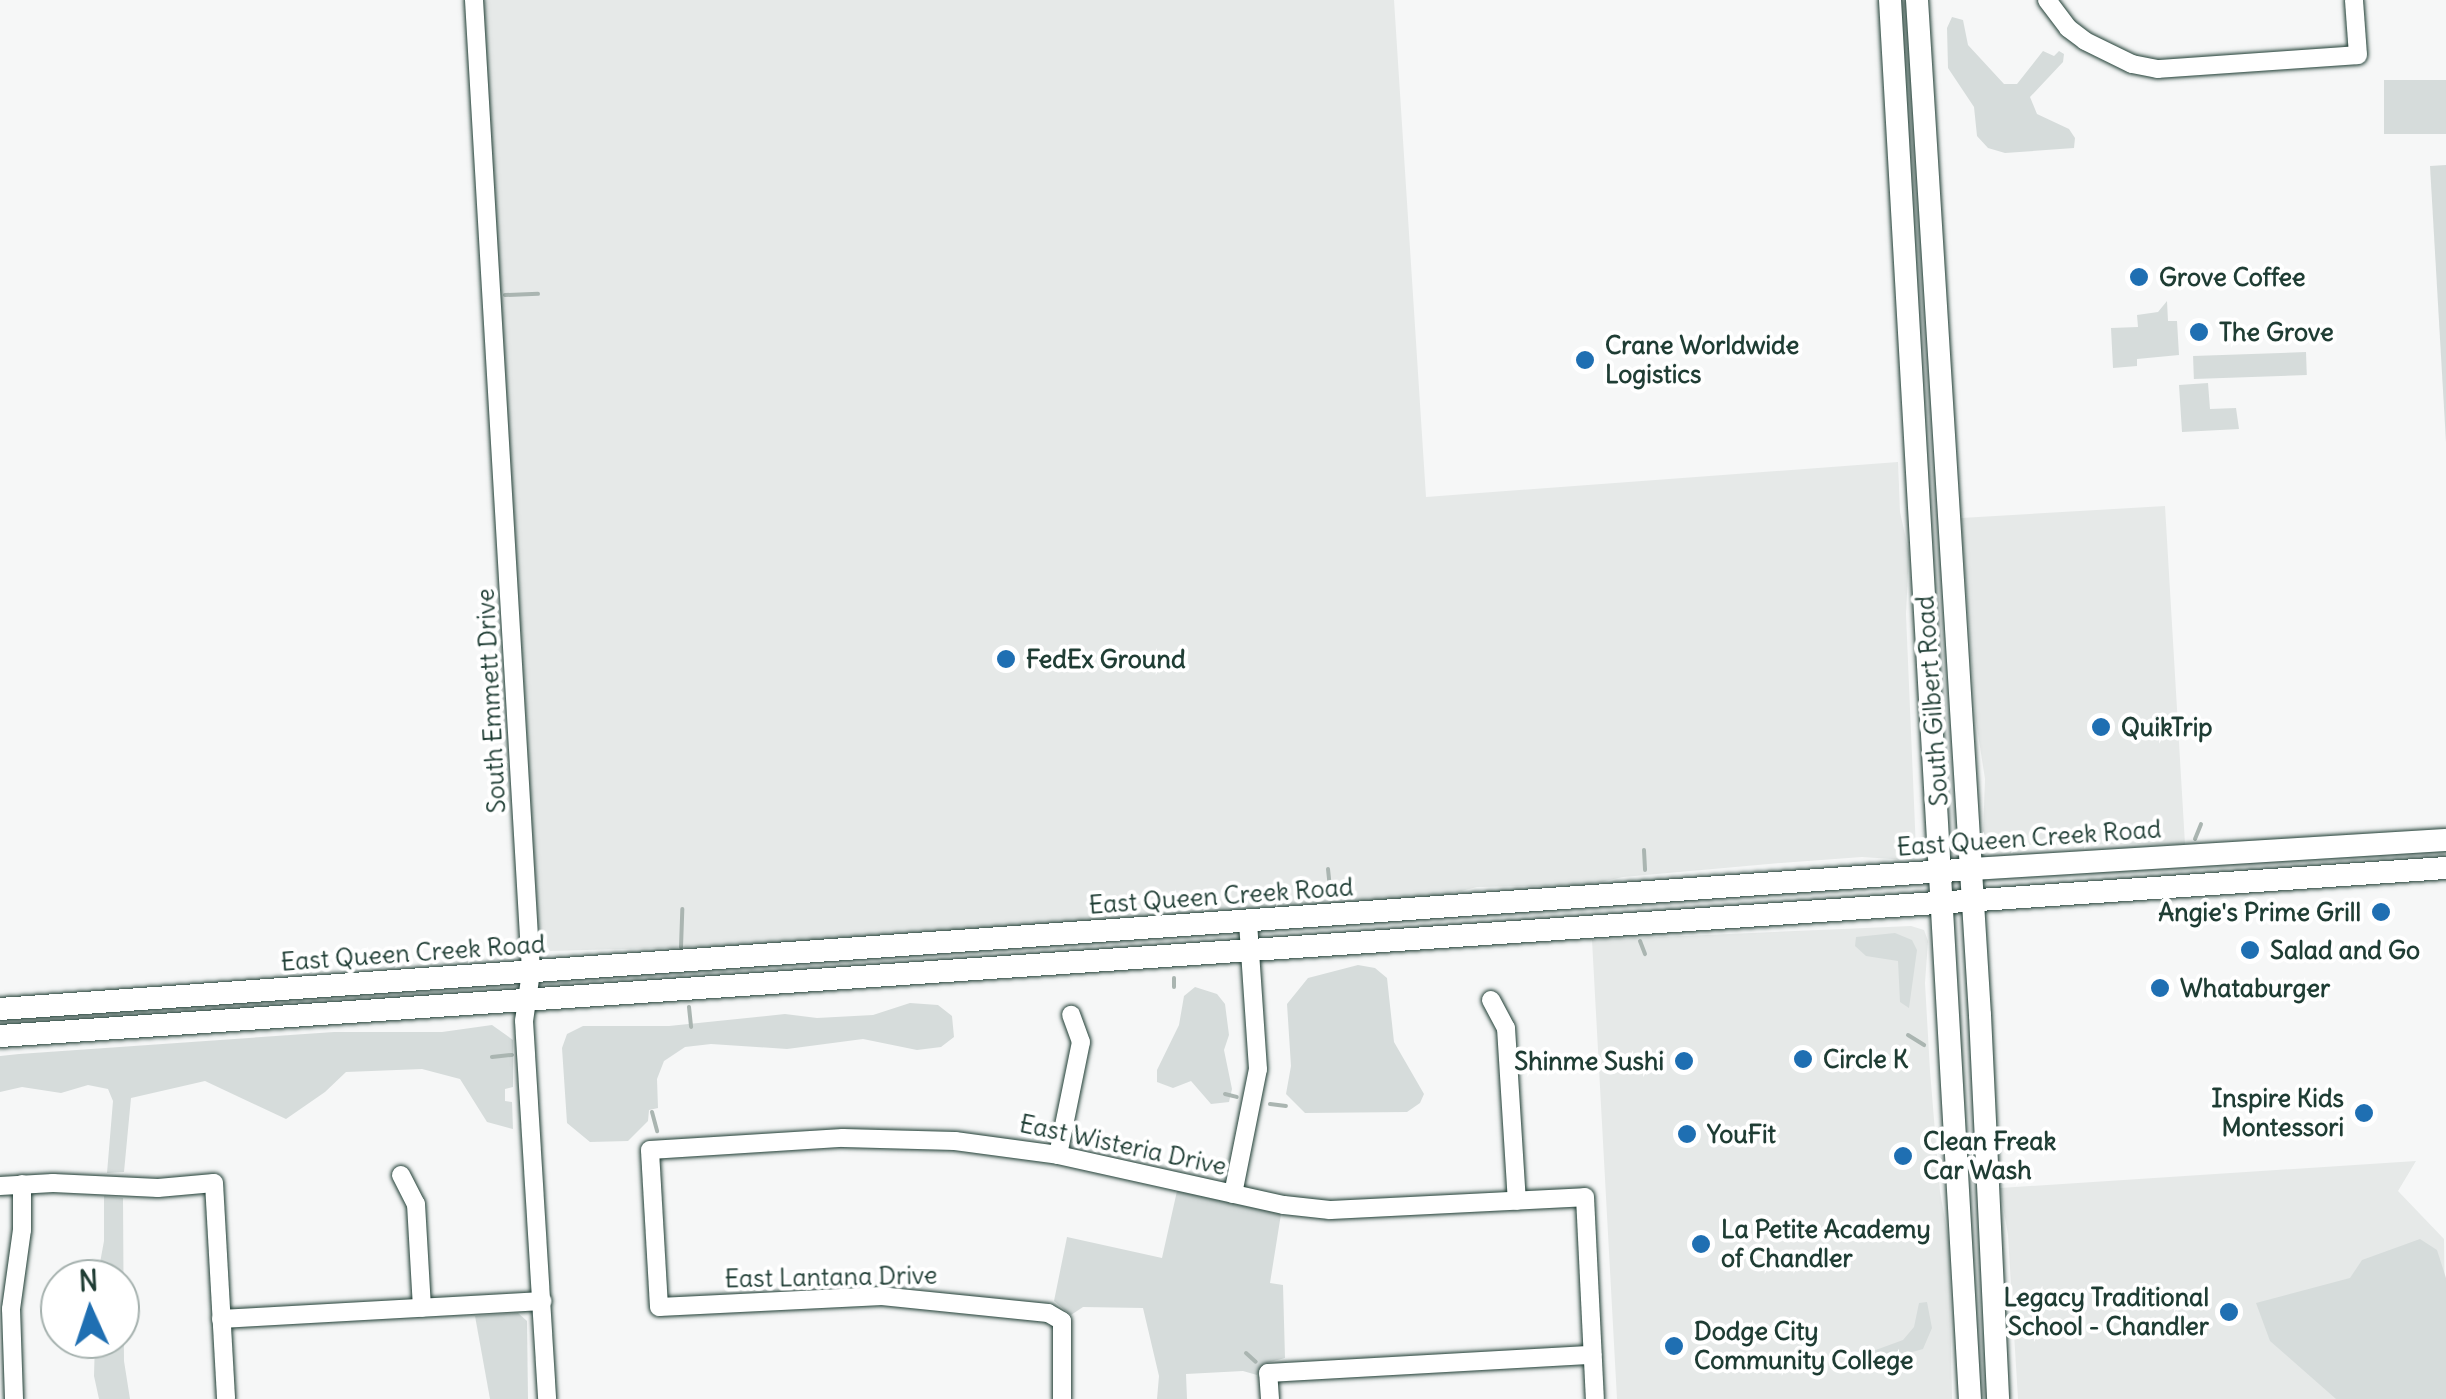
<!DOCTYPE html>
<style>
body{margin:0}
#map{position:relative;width:2446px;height:1399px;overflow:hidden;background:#f6f7f7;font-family:Delius,sans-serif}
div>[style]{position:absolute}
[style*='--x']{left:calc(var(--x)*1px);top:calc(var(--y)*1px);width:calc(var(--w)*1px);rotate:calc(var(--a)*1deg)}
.built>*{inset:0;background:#e6e9e8}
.green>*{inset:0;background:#d6dcdb;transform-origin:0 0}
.stream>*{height:4px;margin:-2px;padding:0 2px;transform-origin:2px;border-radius:2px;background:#aab5b1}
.roads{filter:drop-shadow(0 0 2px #1f3d34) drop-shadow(0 0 2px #1f3d34)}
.minor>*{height:18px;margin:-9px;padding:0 9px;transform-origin:9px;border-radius:9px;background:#fff}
.major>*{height:22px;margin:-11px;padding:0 11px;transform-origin:11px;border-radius:11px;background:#fff}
.dots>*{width:28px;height:28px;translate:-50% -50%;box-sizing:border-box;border:5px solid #fff;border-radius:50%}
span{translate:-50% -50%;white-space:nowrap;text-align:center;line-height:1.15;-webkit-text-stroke:8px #fff;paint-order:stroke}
.poi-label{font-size:25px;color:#1f3d34;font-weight:700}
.left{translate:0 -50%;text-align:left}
.right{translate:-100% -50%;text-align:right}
.street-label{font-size:25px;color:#1f3d34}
.north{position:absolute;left:40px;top:1259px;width:100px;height:100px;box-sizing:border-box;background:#fff;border:2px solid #a5b1ae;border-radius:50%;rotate:357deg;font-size:28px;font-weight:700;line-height:40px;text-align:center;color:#1f3d34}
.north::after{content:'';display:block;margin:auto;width:35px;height:45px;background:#1f6fb2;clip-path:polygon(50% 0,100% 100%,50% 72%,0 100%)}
</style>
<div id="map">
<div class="built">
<i style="clip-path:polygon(474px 0,1394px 0,1426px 497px,1898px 462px,1900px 512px,1909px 553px,1906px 614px,1916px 850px,1907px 860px,1862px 857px,1781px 863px,1623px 877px,1586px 885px,1477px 887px,1441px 896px,731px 946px,550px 951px,539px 939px,499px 268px,490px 264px)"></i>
<i style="clip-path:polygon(2165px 506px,2185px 844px,1988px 845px,1983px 835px,1985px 779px,1976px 721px,1961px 518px)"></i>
<i style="clip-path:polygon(1911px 926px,1924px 930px,1928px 941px,1925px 983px,1930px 1071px,1940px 1192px,1949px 1242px,1952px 1399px,1617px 1399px,1592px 940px)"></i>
<i style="clip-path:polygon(2416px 1161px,2398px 1191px,2444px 1239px,2446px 1399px,2018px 1399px,2008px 1235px,2000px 1188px)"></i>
</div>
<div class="green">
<i style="clip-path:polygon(1952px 17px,1963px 20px,1968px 45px,2004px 84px,2017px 84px,2043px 51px,2054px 56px,2059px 51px,2064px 54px,2063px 62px,2030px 97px,2037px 114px,2069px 129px,2075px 138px,2074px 148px,2005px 153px,1988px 148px,1977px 136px,1974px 107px,1948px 68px,1947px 28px)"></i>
<i style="left:2446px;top:80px;width:54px;height:62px;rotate:90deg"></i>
<i style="clip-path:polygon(2446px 165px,2446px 442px,2430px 166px)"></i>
<i style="clip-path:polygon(2167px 301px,2168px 321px,2177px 321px,2179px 355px,2137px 359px,2137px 366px,2113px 368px,2111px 328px,2138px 327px,2137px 315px,2158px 312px)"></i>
<i style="left:2306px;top:352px;width:23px;height:113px;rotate:88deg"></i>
<i style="clip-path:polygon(2208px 383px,2210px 409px,2236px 408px,2239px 429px,2182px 432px,2179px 385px)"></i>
<i style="clip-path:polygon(1895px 933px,1912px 940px,1917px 950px,1909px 1008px,1900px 1002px,1898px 961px,1866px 956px,1855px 946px,1856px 937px)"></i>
<i style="clip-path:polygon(1358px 965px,1375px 968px,1387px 978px,1394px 1042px,1424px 1094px,1420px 1103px,1407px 1112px,1305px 1113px,1286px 1094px,1291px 1066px,1287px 1004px,1308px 978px)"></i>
<i style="clip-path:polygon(1195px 987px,1217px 994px,1225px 1004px,1229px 1035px,1224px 1050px,1232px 1089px,1229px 1102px,1211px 1104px,1191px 1081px,1173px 1088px,1157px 1082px,1157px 1070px,1179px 1025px,1184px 996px)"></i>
<i style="clip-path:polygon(910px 1003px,938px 1005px,952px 1016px,954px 1037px,941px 1047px,917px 1050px,863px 1039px,787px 1049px,711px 1044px,685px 1047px,664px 1061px,657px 1079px,658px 1108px,649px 1110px,648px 1121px,628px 1141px,590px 1142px,567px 1123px,562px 1048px,567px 1034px,583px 1026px,669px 1026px,785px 1014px,817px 1018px,873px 1015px)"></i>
<i style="clip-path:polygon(492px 1025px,513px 1040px,513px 1087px,505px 1089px,505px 1101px,512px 1102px,513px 1129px,487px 1122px,460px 1079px,422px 1069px,346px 1072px,325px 1092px,286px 1119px,205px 1081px,131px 1098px,124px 1172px,107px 1173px,113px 1101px,108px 1089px,88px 1085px,61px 1093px,22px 1087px,0 1092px,0 1056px,19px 1054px,334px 1032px,442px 1032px)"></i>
<i style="clip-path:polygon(1177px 1191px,1281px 1214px,1270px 1283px,1283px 1285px,1285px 1358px,1263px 1364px,1257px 1375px,1243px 1371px,1186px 1374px,1187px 1399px,1157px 1399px,1159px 1376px,1143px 1308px,1083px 1307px,1071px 1315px,1054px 1301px,1067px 1237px,1162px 1258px)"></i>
<i style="clip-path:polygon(104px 1196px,123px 1198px,124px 1361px,130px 1399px,99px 1399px,94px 1376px,95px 1339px,120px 1339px,120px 1279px,97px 1279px,104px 1241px)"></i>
<i style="clip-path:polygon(2420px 1239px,2437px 1250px,2446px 1278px,2446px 1399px,2336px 1399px,2270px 1341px,2256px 1303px,2350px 1278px,2362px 1260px)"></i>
<i style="clip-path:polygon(1927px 1302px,1932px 1328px,1923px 1349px,1874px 1363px,1873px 1351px,1903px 1340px,1914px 1327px,1919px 1303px)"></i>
<i style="clip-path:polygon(518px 1313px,527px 1321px,528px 1399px,490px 1399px,475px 1316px)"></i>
</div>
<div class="stream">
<i style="--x:505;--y:295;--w:33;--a:-2"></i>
<i style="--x:2195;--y:839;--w:16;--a:-68"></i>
<i style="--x:1644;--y:850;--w:20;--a:87"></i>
<i style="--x:1328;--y:869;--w:29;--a:84"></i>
<i style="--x:1640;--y:941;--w:14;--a:69"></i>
<i style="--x:681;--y:947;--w:38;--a:-88"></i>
<i style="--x:1174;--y:978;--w:9;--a:90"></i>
<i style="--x:689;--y:1007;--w:20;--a:84"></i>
<i style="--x:1908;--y:1035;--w:19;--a:32"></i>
<i style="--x:492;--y:1057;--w:20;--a:-6"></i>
<i style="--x:1225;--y:1094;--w:12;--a:14"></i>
<i style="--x:1270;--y:1104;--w:16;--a:7"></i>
<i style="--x:652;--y:1112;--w:20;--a:75"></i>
<i style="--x:1246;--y:1353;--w:13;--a:42"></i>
</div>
<div class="roads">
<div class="minor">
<i style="--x:474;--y:0;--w:974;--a:86.64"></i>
<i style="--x:531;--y:972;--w:49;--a:98.1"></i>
<i style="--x:524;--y:1021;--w:379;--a:86.5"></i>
<i style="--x:2047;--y:0;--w:35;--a:53"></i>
<i style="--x:2068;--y:28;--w:21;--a:37"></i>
<i style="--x:2085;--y:41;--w:52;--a:26.1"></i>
<i style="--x:2132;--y:64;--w:26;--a:11"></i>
<i style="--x:2158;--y:69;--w:200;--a:-4"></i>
<i style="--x:2358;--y:55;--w:55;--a:-94.2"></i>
<i style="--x:1491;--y:1000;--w:32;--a:62"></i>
<i style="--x:1506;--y:1028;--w:173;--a:86.4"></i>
<i style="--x:1058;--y:1155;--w:115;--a:-78.5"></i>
<i style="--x:1081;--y:1042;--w:29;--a:-110"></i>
<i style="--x:401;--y:1175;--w:33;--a:63"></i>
<i style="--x:416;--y:1204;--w:104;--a:86.7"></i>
<i style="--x:0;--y:1186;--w:53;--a:-3.2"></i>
<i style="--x:53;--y:1183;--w:105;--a:2.7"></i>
<i style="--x:158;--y:1188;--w:56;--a:-5.1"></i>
<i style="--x:214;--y:1183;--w:216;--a:86.8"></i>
<i style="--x:1233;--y:1194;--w:127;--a:-78.7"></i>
<i style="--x:1258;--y:1069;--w:148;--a:-93.9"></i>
<i style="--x:221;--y:1319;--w:322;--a:-3.2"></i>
<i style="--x:14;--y:1399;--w:90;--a:-91.9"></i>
<i style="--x:11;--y:1309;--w:80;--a:-82.1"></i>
<i style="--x:22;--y:1230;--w:46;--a:-90"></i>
<i style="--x:1062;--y:1399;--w:78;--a:-90"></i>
<i style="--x:1062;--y:1321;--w:16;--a:-150"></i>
<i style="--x:1048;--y:1313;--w:167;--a:-174.2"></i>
<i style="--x:882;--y:1296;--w:223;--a:177.2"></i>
<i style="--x:659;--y:1307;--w:157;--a:-93.3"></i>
<i style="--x:650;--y:1150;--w:193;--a:-3.6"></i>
<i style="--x:843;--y:1138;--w:112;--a:1.5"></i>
<i style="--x:955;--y:1141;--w:104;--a:7.7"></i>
<i style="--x:1058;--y:1155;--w:231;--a:12.5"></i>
<i style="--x:1284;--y:1205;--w:46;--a:6.2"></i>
<i style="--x:1330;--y:1210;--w:255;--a:-2.9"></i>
<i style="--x:1585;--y:1197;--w:202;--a:87.2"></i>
<i style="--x:1270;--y:1399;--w:26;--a:-94"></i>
<i style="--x:1268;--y:1373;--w:325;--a:-3.2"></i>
</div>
<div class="major">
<i style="--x:1890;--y:0;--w:1401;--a:86.73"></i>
<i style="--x:1917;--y:0;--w:1017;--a:86.45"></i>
<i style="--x:1980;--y:1015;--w:384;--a:87.3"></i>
<i style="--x:0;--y:1009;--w:1976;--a:-4.06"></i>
<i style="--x:1971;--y:869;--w:476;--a:-3.5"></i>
<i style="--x:0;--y:1036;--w:2452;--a:-3.93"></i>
</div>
</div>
<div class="dots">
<i style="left:2139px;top:277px;background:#1f6fb2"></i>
<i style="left:2199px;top:332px;background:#1f6fb2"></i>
<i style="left:1585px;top:360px;background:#1f6fb2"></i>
<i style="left:1006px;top:659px;background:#1f6fb2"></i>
<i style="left:2101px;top:727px;background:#1f6fb2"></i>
<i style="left:2381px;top:912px;background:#1f6fb2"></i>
<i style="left:2250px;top:950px;background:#1f6fb2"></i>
<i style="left:2160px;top:988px;background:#1f6fb2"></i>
<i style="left:1803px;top:1059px;background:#1f6fb2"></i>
<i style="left:1684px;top:1061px;background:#1f6fb2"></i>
<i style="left:2364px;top:1113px;background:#1f6fb2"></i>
<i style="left:1687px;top:1134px;background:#1f6fb2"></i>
<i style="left:1903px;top:1156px;background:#1f6fb2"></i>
<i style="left:1701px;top:1244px;background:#1f6fb2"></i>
<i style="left:2229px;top:1312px;background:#1f6fb2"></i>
<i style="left:1674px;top:1346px;background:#1f6fb2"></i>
</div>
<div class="poi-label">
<span class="left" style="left:2159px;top:277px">Grove Coffee</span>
<span class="left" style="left:2219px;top:332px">The Grove</span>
<span class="left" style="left:1605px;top:360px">Crane Worldwide<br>Logistics</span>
<span class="left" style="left:1026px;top:659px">FedEx Ground</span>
<span class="left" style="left:2121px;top:727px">QuikTrip</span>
<span class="right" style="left:2361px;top:912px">Angie's Prime Grill</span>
<span class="left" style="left:2270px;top:950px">Salad and Go</span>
<span class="left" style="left:2180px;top:988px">Whataburger</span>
<span class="left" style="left:1823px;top:1059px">Circle K</span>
<span class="right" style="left:1664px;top:1061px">Shinme Sushi</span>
<span class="right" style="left:2344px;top:1113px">Inspire Kids<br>Montessori</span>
<span class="left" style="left:1707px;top:1134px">YouFit</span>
<span class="left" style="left:1923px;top:1156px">Clean Freak<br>Car Wash</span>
<span class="left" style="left:1721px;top:1244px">La Petite Academy<br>of Chandler</span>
<span class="right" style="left:2209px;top:1312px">Legacy Traditional<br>School - Chandler</span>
<span class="left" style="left:1694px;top:1346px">Dodge City<br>Community College</span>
</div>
<div class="street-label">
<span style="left:491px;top:701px;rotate:-93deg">South Emmett Drive</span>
<span style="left:1932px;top:701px;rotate:-94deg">South Gilbert Road</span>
<span style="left:2029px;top:838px;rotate:-4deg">East Queen Creek Road</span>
<span style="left:1221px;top:896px;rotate:-4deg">East Queen Creek Road</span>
<span style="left:413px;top:953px;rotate:-4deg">East Queen Creek Road</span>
<span style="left:1123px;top:1145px;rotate:12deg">East Wisteria Drive</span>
<span style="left:831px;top:1277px;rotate:-1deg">East Lantana Drive</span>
</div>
<div class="north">N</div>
</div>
